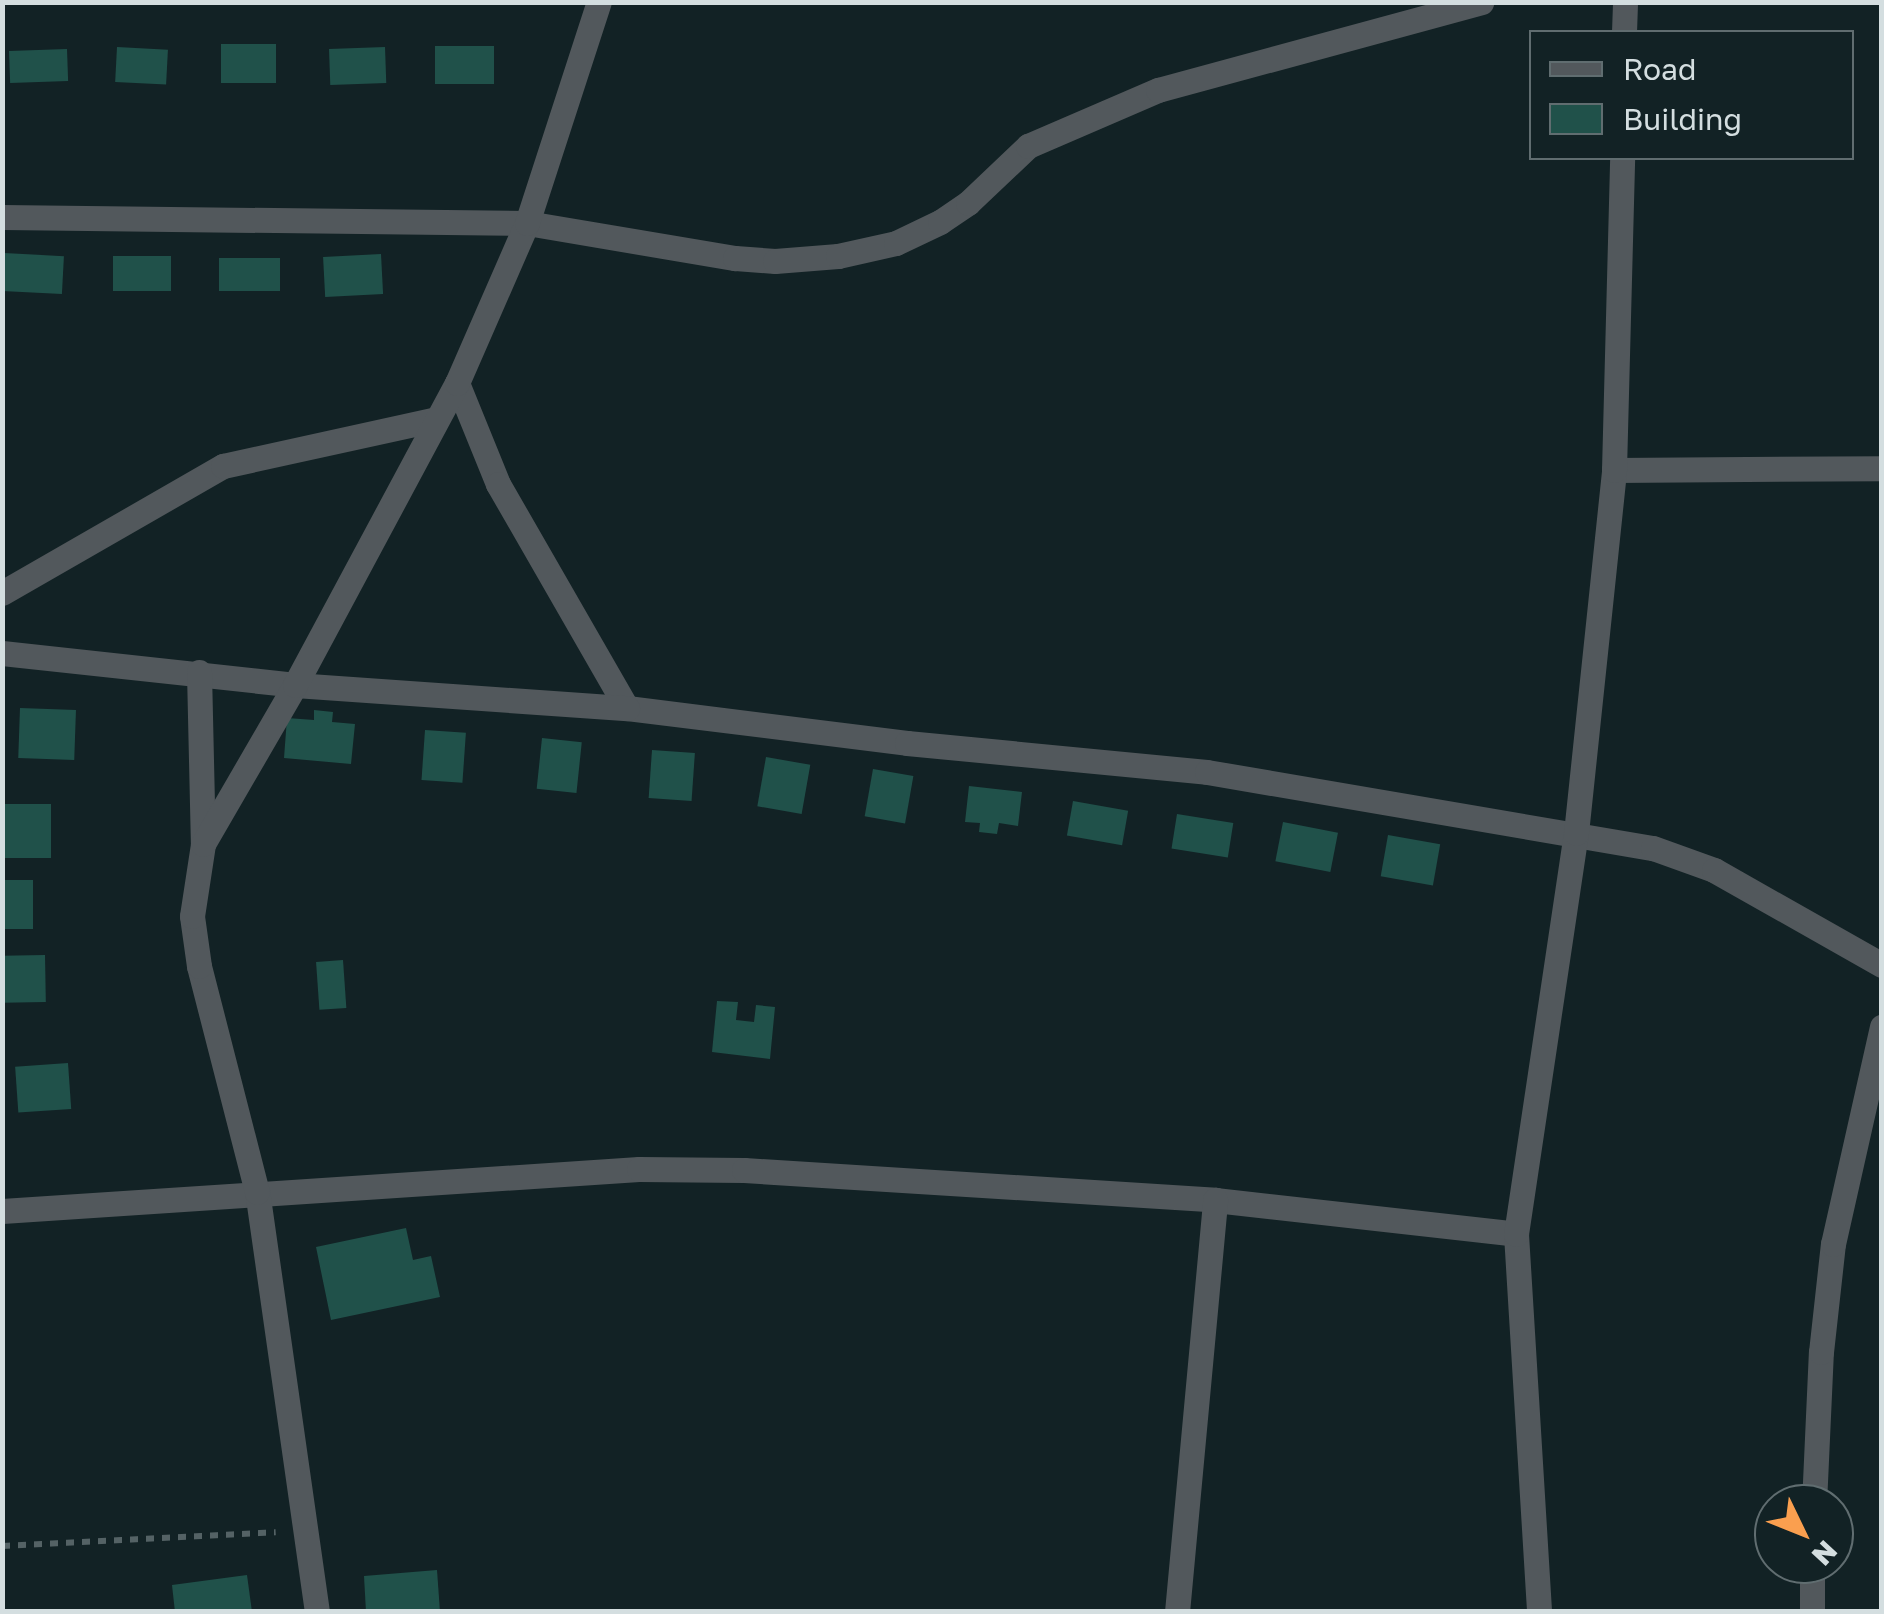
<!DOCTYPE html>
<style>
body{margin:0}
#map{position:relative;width:1884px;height:1614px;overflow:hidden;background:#122225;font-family:"Golos Text",sans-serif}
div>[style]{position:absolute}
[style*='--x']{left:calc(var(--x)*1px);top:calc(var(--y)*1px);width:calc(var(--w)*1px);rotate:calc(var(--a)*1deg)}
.building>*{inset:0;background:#20514a;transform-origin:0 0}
.path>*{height:6px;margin-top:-3px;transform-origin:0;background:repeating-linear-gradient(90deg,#546265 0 8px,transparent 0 16px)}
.minor>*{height:25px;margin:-12.5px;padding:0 12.5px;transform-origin:12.5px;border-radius:12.5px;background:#52585c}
span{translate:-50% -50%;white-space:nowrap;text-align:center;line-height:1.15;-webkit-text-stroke:10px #122225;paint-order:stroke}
.frame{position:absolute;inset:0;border:5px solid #d4dee0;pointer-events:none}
.legend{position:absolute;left:1529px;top:30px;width:325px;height:130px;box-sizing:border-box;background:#122225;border:2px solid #606d70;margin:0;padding:12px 18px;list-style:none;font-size:30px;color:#d4dee0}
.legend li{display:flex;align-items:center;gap:20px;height:50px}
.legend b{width:50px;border:2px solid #606d70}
.north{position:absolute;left:1754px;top:1484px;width:100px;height:100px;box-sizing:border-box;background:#122225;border:2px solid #606d70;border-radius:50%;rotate:133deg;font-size:28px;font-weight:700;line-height:40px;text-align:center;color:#d4dee0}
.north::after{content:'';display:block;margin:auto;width:35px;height:45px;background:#fa9f4f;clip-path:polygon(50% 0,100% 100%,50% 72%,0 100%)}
</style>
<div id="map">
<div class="building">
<i style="left:221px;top:44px;width:55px;height:39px"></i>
<i style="left:435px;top:46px;width:59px;height:38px"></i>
<i style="left:117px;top:47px;width:51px;height:35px;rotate:3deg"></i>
<i style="left:385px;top:47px;width:36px;height:56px;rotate:88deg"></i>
<i style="left:67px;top:49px;width:32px;height:58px;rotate:88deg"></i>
<i style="left:4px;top:253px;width:60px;height:38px;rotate:3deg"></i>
<i style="left:381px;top:254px;width:40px;height:58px;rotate:87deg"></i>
<i style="left:113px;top:256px;width:58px;height:35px"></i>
<i style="left:280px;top:258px;width:33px;height:61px;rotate:90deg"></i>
<i style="left:20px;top:708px;width:56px;height:50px;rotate:2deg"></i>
<i style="clip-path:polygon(314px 710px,333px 712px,332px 722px,355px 724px,351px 764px,284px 758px,287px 718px,314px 720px)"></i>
<i style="left:425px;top:730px;width:41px;height:50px;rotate:4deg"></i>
<i style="left:542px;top:738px;width:40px;height:51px;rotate:6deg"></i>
<i style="left:652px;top:750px;width:43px;height:48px;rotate:4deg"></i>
<i style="left:766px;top:757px;width:45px;height:50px;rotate:10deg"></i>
<i style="left:873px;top:769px;width:41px;height:48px;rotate:10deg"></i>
<i style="clip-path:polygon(969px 786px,1022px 792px,1018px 826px,999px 823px,997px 834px,979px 832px,980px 823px,965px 822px)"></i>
<i style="left:1073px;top:801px;width:56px;height:35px;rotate:10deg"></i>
<i style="left:51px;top:804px;width:54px;height:49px;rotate:90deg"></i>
<i style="left:1177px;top:814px;width:57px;height:35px;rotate:9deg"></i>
<i style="left:1283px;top:822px;width:56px;height:40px;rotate:11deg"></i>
<i style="left:1388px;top:835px;width:53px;height:42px;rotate:10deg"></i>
<i style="left:2px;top:880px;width:31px;height:49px"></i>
<i style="left:45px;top:955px;width:47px;height:43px;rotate:89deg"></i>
<i style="left:343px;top:960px;width:48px;height:27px;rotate:86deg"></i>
<i style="clip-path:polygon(717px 1001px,738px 1002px,736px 1020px,754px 1022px,756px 1005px,775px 1007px,770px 1059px,712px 1052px)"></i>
<i style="left:68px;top:1063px;width:46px;height:53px;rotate:86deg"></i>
<i style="clip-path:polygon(406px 1228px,413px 1260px,431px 1256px,440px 1297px,331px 1320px,316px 1247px)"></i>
<i style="clip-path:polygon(437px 1570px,440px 1612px,366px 1612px,364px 1576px)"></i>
<i style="clip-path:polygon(247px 1575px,252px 1612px,175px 1612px,172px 1585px)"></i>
</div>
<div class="path">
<i style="--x:2;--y:1546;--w:274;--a:-2.9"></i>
</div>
<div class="minor">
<i style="--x:1624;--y:32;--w:30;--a:-88"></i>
<i style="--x:2;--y:217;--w:525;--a:0.65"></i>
<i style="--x:527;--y:223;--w:211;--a:9.6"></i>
<i style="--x:735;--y:258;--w:40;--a:4.3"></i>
<i style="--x:775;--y:261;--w:63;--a:-4.5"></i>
<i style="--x:838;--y:256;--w:59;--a:-12.6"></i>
<i style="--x:896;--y:243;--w:49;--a:-25.5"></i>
<i style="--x:940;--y:222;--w:34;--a:-34"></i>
<i style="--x:968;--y:203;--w:83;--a:-43.5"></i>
<i style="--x:1028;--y:146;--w:142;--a:-23.3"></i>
<i style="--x:1158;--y:90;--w:335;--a:-15.2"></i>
<i style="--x:457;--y:383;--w:109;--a:67.9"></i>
<i style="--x:498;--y:484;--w:258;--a:60.1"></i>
<i style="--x:627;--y:708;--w:282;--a:7.1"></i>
<i style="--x:907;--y:743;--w:301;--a:5.5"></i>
<i style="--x:1207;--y:772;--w:452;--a:9.7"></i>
<i style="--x:1653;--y:848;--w:65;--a:19.8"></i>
<i style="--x:1714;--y:870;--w:193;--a:29.5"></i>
<i style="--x:1614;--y:470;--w:268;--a:-0.4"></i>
<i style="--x:2;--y:593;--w:255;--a:-29.9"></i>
<i style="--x:223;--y:466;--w:219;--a:-12.4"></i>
<i style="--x:2;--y:653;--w:295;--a:6.2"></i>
<i style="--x:295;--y:685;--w:333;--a:4"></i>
<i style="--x:199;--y:672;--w:172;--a:88.7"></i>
<i style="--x:2;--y:1211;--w:638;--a:-3.77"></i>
<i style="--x:639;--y:1169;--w:105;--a:0.5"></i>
<i style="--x:744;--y:1170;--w:472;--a:3.6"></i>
<i style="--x:1215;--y:1200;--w:303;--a:6.4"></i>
<i style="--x:1516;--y:1234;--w:379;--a:86.5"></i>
<i style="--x:1516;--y:1234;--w:405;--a:-81.5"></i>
<i style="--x:1576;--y:833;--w:365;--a:-84"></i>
<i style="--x:1614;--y:470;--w:312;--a:-88.5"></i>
<i style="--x:1814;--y:1504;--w:152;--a:-87.4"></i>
<i style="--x:1821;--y:1352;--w:109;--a:-83.7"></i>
<i style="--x:1833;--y:1244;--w:223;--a:-77.3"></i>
<i style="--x:1812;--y:1564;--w:48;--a:90"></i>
<i style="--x:317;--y:1612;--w:424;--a:-98.1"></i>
<i style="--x:257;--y:1192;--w:233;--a:-104.4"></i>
<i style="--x:199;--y:966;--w:50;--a:-98"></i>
<i style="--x:192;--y:916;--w:73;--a:-81.3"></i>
<i style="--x:203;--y:844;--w:184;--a:-59.9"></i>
<i style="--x:295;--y:685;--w:343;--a:-61.8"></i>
<i style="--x:457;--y:383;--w:175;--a:-66.4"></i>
<i style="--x:527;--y:223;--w:232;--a:-72"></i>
<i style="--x:1177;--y:1612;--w:414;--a:-84.7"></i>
</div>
<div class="frame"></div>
<ul class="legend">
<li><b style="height:12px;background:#52585c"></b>Road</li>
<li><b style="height:28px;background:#20514a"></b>Building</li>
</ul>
<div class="north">N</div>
</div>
